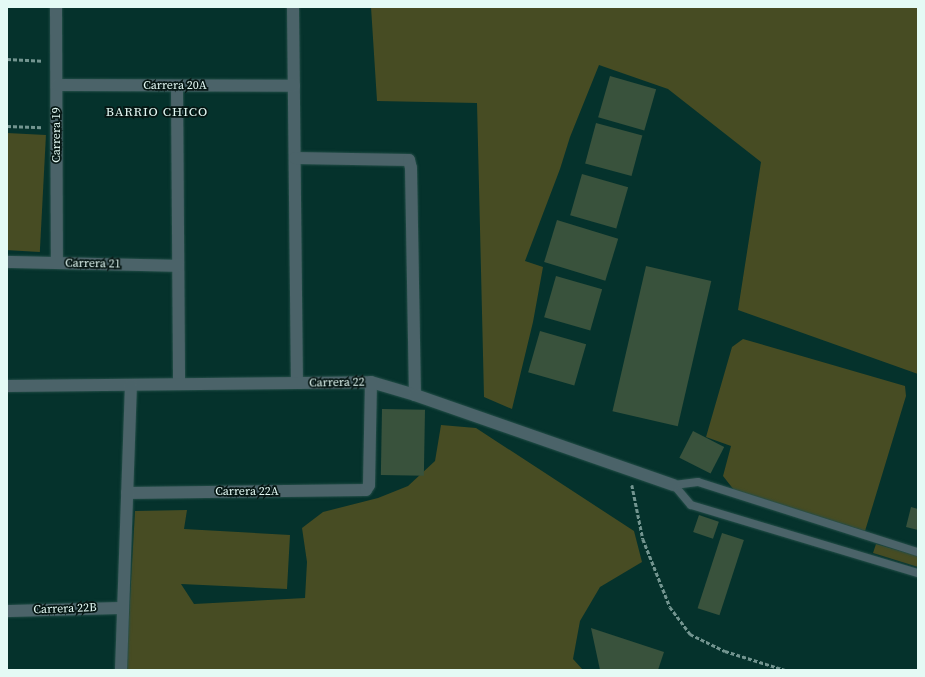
<!DOCTYPE html>
<style>
body{margin:0}
#map{position:relative;width:925px;height:677px;overflow:hidden;background:#05322c;font-family:"Source Serif 4",serif}
div>[style]{position:absolute}
[style*='--x']{left:calc(var(--x)*1px);top:calc(var(--y)*1px);width:calc(var(--w)*1px);rotate:calc(var(--a)*1deg)}
.green>*{inset:0;background:#474c23;transform-origin:0 0}
.building>*{inset:0;background:#39523c;transform-origin:0 0}
.path>*{height:2.5px;margin-top:-1.25px;transform-origin:0;background:repeating-linear-gradient(90deg,#739590 0 4px,transparent 0 6px)}
.roads{filter:drop-shadow(0 0 1px #244e48) drop-shadow(0 0 1px #244e48)}
.lane>*{height:8px;margin:-4px;padding:0 4px;transform-origin:4px;border-radius:4px;background:#4b6369}
.street>*{height:12px;margin:-6px;padding:0 6px;transform-origin:6px;border-radius:6px;background:#4b6369}
span{translate:-50% -50%;white-space:nowrap;text-align:center;line-height:1.15;-webkit-text-stroke:3.5px #061714;paint-order:stroke}
.street-label{font-size:12px;color:#e4faf5}
.neighbourhood-label{font-size:13px;color:#e4faf5;letter-spacing:1px}
.frame{position:absolute;inset:0;border:8px solid #e4faf5;pointer-events:none}
</style>
<div id="map">
<div class="green">
<i style="clip-path:polygon(371px 7px,918px 7px,918px 374px,738px 310px,761px 162px,668px 89px,599px 65px,570px 137px,560px 169px,525px 261px,543px 267px,533px 322px,512px 409px,484px 397px,477px 103px,377px 101px)"></i>
<i style="left:7px;top:133px;width:39px;height:117px;rotate:3deg"></i>
<i style="clip-path:polygon(743px 339px,905px 386px,906px 396px,865px 531px,734px 490px,723px 476px,731px 446px,706px 437px,732px 347px)"></i>
<i style="clip-path:polygon(441px 425px,476px 428px,634px 531px,642px 562px,600px 587px,580px 621px,573px 659px,583px 670px,126px 670px,135px 511px,187px 510px,184px 529px,290px 535px,287px 589px,181px 584px,194px 604px,305px 598px,307px 562px,302px 528px,323px 512px,378px 498px,408px 486px,435px 461px)"></i>
<i style="clip-path:polygon(876px 544px,918px 556px,918px 567px,873px 553px)"></i>
</div>
<div class="building">
<i style="left:610px;top:76px;width:48px;height:43px;rotate:16deg"></i>
<i style="left:596px;top:123px;width:48px;height:42px;rotate:15deg"></i>
<i style="left:582px;top:174px;width:48px;height:43px;rotate:16deg"></i>
<i style="left:557px;top:220px;width:64px;height:44px;rotate:17deg"></i>
<i style="left:646px;top:266px;width:67px;height:149px;rotate:13deg"></i>
<i style="left:556px;top:276px;width:48px;height:43px;rotate:16deg"></i>
<i style="left:540px;top:331px;width:48px;height:43px;rotate:16deg"></i>
<i style="left:382px;top:409px;width:43px;height:66px;rotate:1deg"></i>
<i style="left:693px;top:431px;width:35px;height:30px;rotate:27deg"></i>
<i style="clip-path:polygon(911px 507px,918px 509px,918px 530px,906px 527px)"></i>
<i style="left:699px;top:515px;width:21px;height:18px;rotate:19deg"></i>
<i style="left:722px;top:533px;width:23px;height:79px;rotate:18deg"></i>
<i style="clip-path:polygon(591px 628px,664px 652px,658px 670px,600px 670px)"></i>
</div>
<div class="path">
<i style="--x:7;--y:59;--w:35;--a:3"></i>
<i style="--x:7;--y:126;--w:35;--a:2"></i>
<i style="--x:632;--y:485;--w:55;--a:78.5"></i>
<i style="--x:643;--y:539;--w:73;--a:68.3"></i>
<i style="--x:670;--y:607;--w:34;--a:53"></i>
<i style="--x:690;--y:634;--w:39;--a:26"></i>
<i style="--x:725;--y:651;--w:63;--a:17.6"></i>
</div>
<div class="roads">
<div class="lane">
<i style="--x:674;--y:485;--w:26;--a:50"></i>
<i style="--x:691;--y:505;--w:237;--a:16.7"></i>
<i style="--x:674;--y:485;--w:24;--a:-7"></i>
<i style="--x:698;--y:482;--w:231;--a:17.7"></i>
</div>
<div class="street">
<i style="--x:56;--y:7;--w:256;--a:89.8"></i>
<i style="--x:293;--y:7;--w:376;--a:89.4"></i>
<i style="--x:57;--y:85;--w:237;--a:0.2"></i>
<i style="--x:177;--y:86;--w:298;--a:89.6"></i>
<i style="--x:295;--y:158;--w:114;--a:1"></i>
<i style="--x:409;--y:160;--w:8;--a:76"></i>
<i style="--x:411;--y:168;--w:227;--a:89"></i>
<i style="--x:7;--y:262;--w:171;--a:1.3"></i>
<i style="--x:7;--y:386;--w:364;--a:-0.6"></i>
<i style="--x:371;--y:382;--w:46;--a:16.5"></i>
<i style="--x:415;--y:395;--w:274;--a:19.2"></i>
<i style="--x:127;--y:493;--w:239;--a:-0.7"></i>
<i style="--x:366;--y:490;--w:6;--a:-59"></i>
<i style="--x:369;--y:485;--w:103;--a:-88.9"></i>
<i style="--x:7;--y:611;--w:116;--a:-1.5"></i>
<i style="--x:121;--y:670;--w:285;--a:-88"></i>
</div>
</div>
<div class="street-label">
<span style="left:175px;top:86px">Carrera 20A</span>
<span style="left:57px;top:135px;rotate:-90deg">Carrera 19</span>
<span style="left:93px;top:264px;rotate:1deg">Carrera 21</span>
<span style="left:337px;top:383px;rotate:-1deg">Carrera 22</span>
<span style="left:247px;top:492px">Carrera 22A</span>
<span style="left:65px;top:609px;rotate:-2deg">Carrera 22B</span>
</div>
<div class="neighbourhood-label">
<span style="left:157px;top:112px">BARRIO CHICO</span>
</div>
<div class="frame"></div>
</div>
